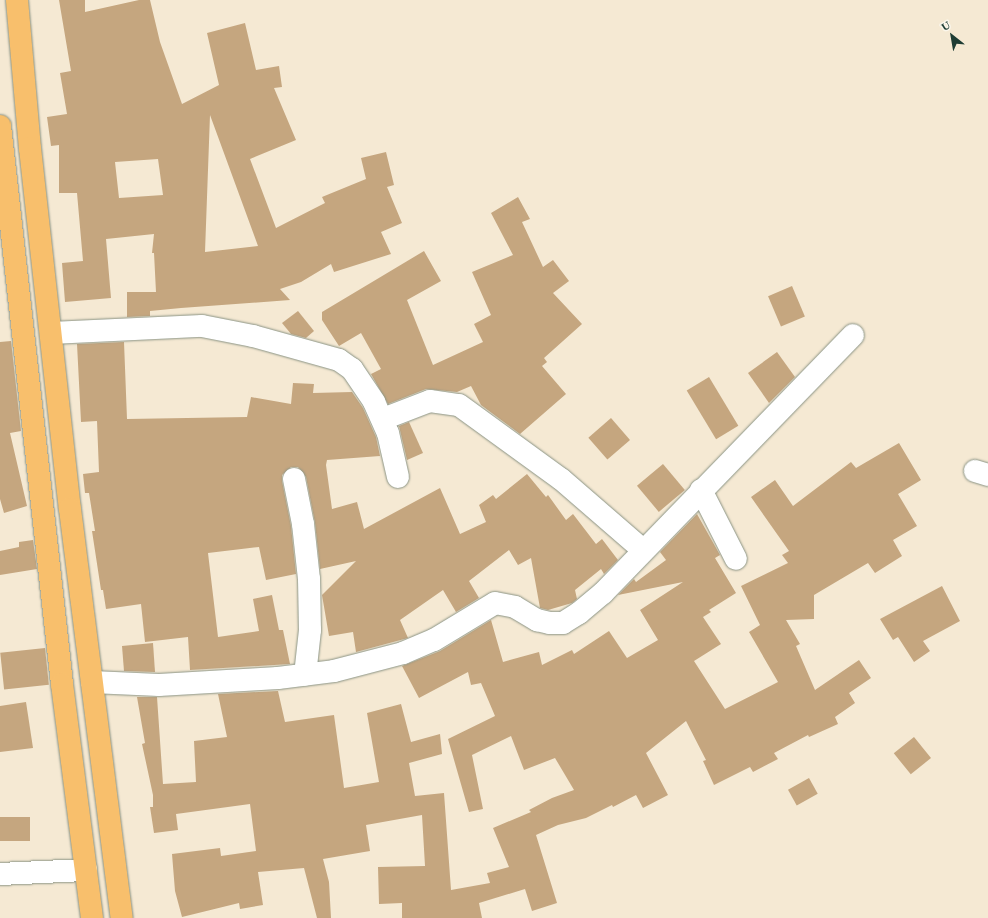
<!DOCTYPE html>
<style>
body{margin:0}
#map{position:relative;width:988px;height:918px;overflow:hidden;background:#f5e9d3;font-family:"EB Garamond",serif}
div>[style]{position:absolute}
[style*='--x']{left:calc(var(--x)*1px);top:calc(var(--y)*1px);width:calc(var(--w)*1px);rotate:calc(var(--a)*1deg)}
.building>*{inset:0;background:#c5a67f;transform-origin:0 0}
.roads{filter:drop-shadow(0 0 1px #8a9384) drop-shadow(0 0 1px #8a9384)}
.minor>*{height:22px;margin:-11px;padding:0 11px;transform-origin:11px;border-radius:11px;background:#fff}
.highway>*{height:22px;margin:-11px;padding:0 11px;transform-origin:11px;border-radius:11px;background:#f8bf6c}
span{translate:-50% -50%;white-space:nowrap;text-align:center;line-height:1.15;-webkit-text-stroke:3.5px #fbf7ec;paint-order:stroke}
.north{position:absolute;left:932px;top:16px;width:40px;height:40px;-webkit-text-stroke:3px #fbf7ec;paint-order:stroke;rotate:329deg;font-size:11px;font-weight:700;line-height:16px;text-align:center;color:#1f3d34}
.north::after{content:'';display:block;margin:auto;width:14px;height:18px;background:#1f3d34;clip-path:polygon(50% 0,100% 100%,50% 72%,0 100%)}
</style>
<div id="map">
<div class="building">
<i style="clip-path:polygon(evenodd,59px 0,85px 0,85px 12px,139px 0,150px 0,160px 42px,182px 104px,219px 85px,207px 33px,245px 23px,256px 70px,279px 66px,282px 87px,274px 88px,296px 140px,250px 159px,276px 228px,325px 203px,322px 197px,366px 179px,361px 158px,386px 152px,394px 185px,387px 187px,402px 223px,381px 232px,391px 254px,334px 272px,331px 264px,301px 282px,280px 289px,290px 300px,181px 308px,150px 311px,150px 316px,127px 317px,127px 292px,156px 292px,154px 253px,152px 253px,154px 234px,106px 239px,111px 298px,65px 302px,62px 263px,83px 261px,77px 193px,59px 193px,59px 145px,51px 146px,47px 117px,67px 114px,60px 73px,71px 71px,59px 0,210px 115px,258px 246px,205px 252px,210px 115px,59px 0,158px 159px,163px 195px,119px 198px,115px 162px,158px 159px)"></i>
<i style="clip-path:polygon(518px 197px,530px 219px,522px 222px,543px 267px,553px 260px,569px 281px,553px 293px,582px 324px,544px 358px,547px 362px,542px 366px,566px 394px,520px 434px,481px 405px,471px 386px,457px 392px,426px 389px,388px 404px,371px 374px,381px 369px,361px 333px,339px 346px,322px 320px,322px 312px,424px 251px,441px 281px,407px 300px,433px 365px,483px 342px,474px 324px,491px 315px,472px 272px,513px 255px,491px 213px)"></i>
<i style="left:792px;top:286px;width:33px;height:26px;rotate:67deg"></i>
<i style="clip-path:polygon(298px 311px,314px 331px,306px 338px,291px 334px,282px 323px)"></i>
<i style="clip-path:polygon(11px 341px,21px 431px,10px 433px,27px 506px,4px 513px,0 499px,0 342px)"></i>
<i style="clip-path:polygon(124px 342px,127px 419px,247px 417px,251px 397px,291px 404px,293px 383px,314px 384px,313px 393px,352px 392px,363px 408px,376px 437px,380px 456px,327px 460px,326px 465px,332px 509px,357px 502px,364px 529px,440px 488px,460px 534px,486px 522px,479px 505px,493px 495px,496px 499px,527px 474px,546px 497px,548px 495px,566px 520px,573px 514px,596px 544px,602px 539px,618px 560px,604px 574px,601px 569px,575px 590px,577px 599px,572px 603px,548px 610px,540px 608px,531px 558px,518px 565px,509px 550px,469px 581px,479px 598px,456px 612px,443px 590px,400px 620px,408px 638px,356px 652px,353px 632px,329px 636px,322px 595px,356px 561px,320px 569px,315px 523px,306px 477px,298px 467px,291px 467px,282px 475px,282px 481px,291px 526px,296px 574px,266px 580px,259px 547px,208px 553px,218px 637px,259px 631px,253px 599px,272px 595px,279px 630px,283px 630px,290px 664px,190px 670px,188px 637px,145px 642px,141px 604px,106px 609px,103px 590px,101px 590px,92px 531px,95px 531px,89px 493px,85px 493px,83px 474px,99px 472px,97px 421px,81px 422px,77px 344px)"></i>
<i style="clip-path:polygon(777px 352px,795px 377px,769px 403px,748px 373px)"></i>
<i style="left:709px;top:377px;width:57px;height:26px;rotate:59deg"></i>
<i style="left:611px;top:418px;width:29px;height:30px;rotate:49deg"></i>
<i style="clip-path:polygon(409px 422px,423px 453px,407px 460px,399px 426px)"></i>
<i style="clip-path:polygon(899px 443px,921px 480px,898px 494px,917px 526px,893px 540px,902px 556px,875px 573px,868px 563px,814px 595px,814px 619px,786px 620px,800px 644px,796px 646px,815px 690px,859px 660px,871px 678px,849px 693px,855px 703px,835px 717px,838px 724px,809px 737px,808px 735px,774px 753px,778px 759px,753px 772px,750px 767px,714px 785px,703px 761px,706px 760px,686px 721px,646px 753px,668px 795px,643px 808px,636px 795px,613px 807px,612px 805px,586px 818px,558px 825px,536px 835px,557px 903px,532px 911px,525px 889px,479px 903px,482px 918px,402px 918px,402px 903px,379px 904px,378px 867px,425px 866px,422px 815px,366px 825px,370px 851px,323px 859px,329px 882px,331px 918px,317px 918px,304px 868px,258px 872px,263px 905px,240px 909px,239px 903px,182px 917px,175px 891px,172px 854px,220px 848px,221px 856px,256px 851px,250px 804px,176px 814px,178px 830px,154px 833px,150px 807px,153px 807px,153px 795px,142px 744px,145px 743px,137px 697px,157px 697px,163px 784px,196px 782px,194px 741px,227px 737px,218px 694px,278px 691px,285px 722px,334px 715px,344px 788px,379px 782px,367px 713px,401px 704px,411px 742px,440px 734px,442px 754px,409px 763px,415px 796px,444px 793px,451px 890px,490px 883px,487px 873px,509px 867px,493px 828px,531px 812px,529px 810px,552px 798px,574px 790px,555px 758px,524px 770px,511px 736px,472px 755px,483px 809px,469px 812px,448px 739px,495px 716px,481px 683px,471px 685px,468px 672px,419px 698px,402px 666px,440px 651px,491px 620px,503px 662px,539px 652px,542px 665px,572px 650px,574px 654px,609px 631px,627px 658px,658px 640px,640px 610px,683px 582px,618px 595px,634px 579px,636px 582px,666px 560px,660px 552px,697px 514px,720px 555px,715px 558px,736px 593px,709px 610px,711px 612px,703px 617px,721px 644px,694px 661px,725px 709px,778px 682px,749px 632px,760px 625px,741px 586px,788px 563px,782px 555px,789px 551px,751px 497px,775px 480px,793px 506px,851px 462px,856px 468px)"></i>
<i style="left:663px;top:464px;width:34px;height:34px;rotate:50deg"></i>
<i style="clip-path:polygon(33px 540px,37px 569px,0 575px,0 551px,19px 547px,19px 542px)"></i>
<i style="clip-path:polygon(942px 586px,960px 621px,923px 641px,930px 651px,914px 662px,898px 637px,893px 640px,880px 619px)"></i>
<i style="clip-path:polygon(153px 643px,155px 672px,124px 671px,122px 646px)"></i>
<i style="left:45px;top:648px;width:37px;height:45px;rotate:84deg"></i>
<i style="clip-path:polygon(26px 702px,33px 748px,0 752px,0 706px)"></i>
<i style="left:914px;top:737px;width:27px;height:26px;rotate:51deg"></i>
<i style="left:809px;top:778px;width:18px;height:24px;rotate:61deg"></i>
<i style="left:30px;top:817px;width:24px;height:30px;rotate:90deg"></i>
</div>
<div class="roads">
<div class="minor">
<i style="--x:51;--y:333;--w:151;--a:-2.7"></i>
<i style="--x:202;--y:326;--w:52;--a:11.1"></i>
<i style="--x:253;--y:336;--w:89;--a:15.6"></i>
<i style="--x:339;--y:360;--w:16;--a:35"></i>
<i style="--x:352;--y:369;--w:40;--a:56"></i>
<i style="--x:374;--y:402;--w:34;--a:66"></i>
<i style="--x:388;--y:433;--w:45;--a:77.2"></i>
<i style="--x:383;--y:419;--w:50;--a:-21"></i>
<i style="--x:430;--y:401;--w:29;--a:8"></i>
<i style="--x:459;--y:405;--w:126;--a:36"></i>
<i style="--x:561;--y:479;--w:108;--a:40.9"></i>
<i style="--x:975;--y:471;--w:14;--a:17"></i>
<i style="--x:294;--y:479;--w:46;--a:78.7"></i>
<i style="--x:303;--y:524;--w:55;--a:83.8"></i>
<i style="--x:309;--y:579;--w:51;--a:88.9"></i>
<i style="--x:310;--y:630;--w:45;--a:96.3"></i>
<i style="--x:701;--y:490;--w:77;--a:63.1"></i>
<i style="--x:92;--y:682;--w:67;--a:2.6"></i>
<i style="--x:159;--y:685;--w:119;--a:-3.4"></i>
<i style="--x:278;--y:678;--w:56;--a:-7.1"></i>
<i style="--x:334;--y:671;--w:71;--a:-14.6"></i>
<i style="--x:403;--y:653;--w:34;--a:-23"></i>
<i style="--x:434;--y:640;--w:71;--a:-31.2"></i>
<i style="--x:495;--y:603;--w:20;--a:11"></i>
<i style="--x:515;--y:607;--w:26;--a:31"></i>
<i style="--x:537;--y:620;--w:13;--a:13"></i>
<i style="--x:550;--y:623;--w:13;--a:0"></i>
<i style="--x:563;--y:623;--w:19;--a:-32"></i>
<i style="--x:579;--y:613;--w:31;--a:-40"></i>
<i style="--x:603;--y:593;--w:359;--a:-45.9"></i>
<i style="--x:0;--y:874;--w:86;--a:-2.7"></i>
</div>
<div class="highway">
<i style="--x:17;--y:0;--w:149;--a:85"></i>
<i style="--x:30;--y:148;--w:363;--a:83.7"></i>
<i style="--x:70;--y:509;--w:412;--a:82.8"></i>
<i style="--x:0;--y:126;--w:561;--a:83.66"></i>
<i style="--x:62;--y:684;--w:236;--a:82.7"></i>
</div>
</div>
<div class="north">U</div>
</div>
